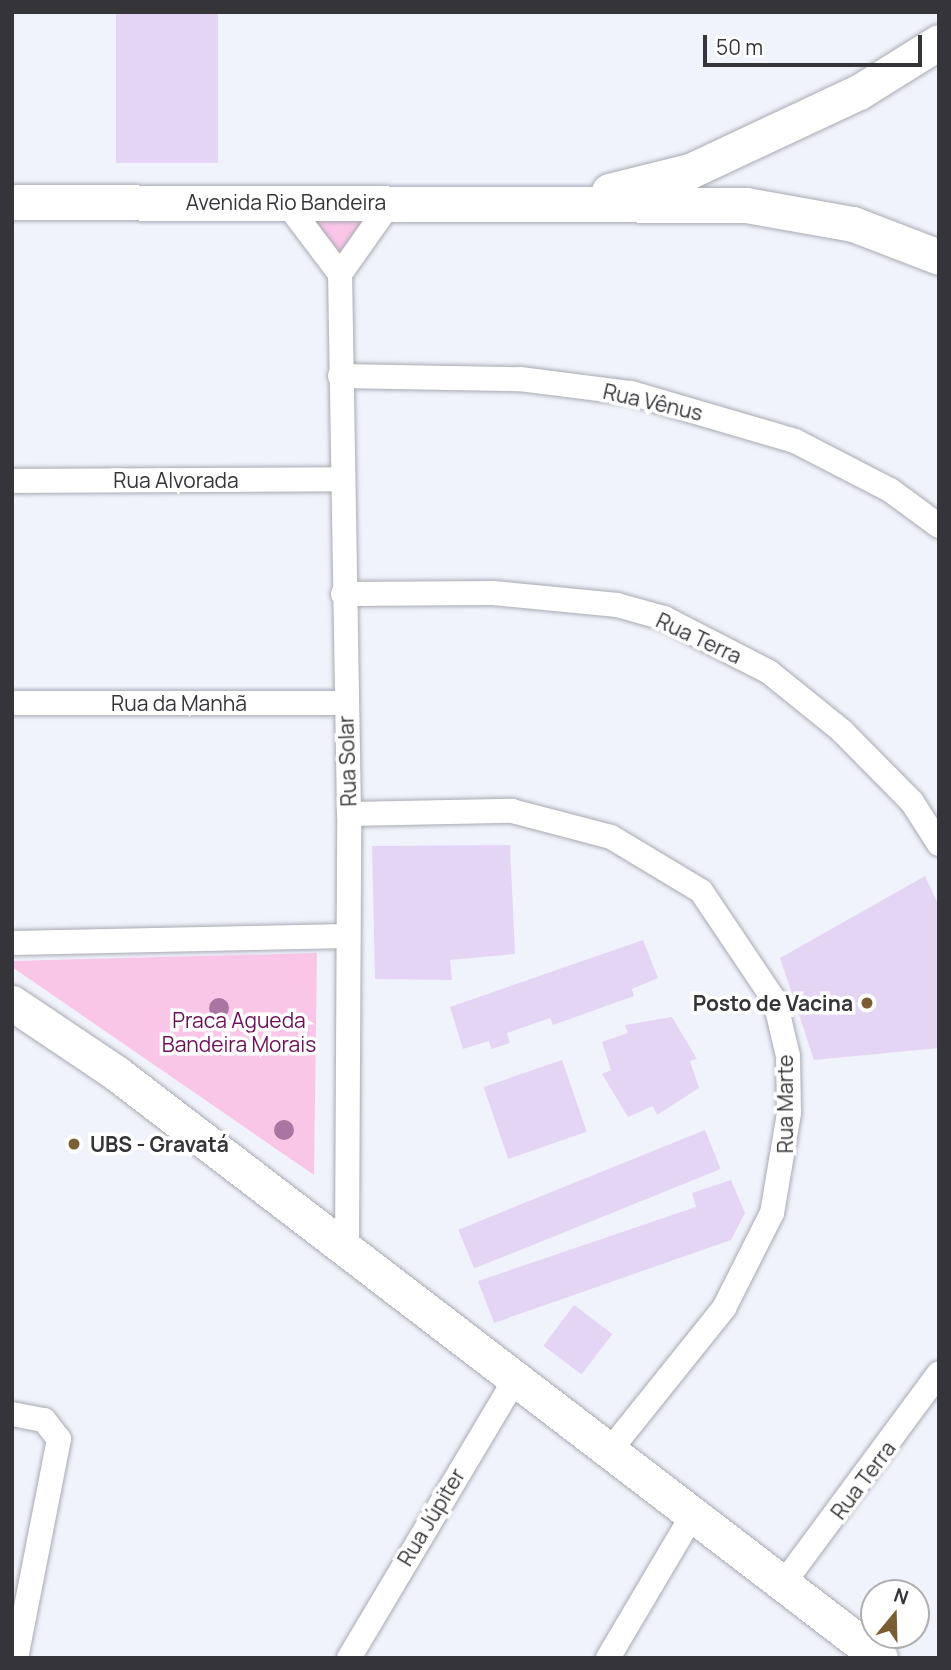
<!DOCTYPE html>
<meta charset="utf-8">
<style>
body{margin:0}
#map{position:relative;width:951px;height:1670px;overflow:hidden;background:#f1f3fc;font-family:Manrope,sans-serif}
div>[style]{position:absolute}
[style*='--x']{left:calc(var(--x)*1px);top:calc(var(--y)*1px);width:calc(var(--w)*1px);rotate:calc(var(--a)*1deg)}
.green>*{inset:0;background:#fac6e8}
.building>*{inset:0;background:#e5d5f5;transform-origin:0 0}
.roads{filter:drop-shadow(0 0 2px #a8aab2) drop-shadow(0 0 2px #a8aab2)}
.street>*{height:24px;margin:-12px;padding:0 12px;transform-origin:12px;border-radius:12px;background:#fff}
.secondary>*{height:35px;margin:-17.5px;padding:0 17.5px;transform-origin:17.5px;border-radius:17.5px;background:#fff}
.trees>*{width:20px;height:20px;margin:-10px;border-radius:50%;background:#a976a2}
.dots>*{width:19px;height:19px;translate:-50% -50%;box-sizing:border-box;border:4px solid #fff;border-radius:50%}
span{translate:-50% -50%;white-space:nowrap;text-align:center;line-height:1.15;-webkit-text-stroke:7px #fff;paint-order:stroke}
.street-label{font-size:21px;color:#353539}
.poi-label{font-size:21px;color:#353539;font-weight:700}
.right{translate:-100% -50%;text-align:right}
.left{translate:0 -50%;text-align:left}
.park-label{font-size:21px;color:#6e1059}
.frame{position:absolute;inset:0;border:14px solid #353539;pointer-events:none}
.north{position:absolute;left:860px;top:1579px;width:70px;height:70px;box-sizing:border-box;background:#fff;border:2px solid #aeaeb0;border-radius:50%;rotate:19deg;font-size:19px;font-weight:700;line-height:28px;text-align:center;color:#353539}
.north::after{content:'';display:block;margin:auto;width:24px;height:32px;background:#7b5e32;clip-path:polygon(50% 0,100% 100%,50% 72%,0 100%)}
.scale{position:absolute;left:703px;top:35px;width:219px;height:32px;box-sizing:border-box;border:4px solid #353539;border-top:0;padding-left:9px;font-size:21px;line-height:24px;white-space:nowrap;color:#353539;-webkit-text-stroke:5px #fff;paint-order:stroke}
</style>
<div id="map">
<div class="green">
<i style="clip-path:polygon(299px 210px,377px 210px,339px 263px)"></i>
<i style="clip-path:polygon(317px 953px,314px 1175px,12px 967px,12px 961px)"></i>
</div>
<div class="building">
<i style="left:116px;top:12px;width:102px;height:151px"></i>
<i style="clip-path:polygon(510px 845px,515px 954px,450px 960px,452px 980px,375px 979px,372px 846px)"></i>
<i style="clip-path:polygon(925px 876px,939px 906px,939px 1048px,814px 1060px,780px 958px)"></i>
<i style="clip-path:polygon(643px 940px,658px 978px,632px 989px,634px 996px,553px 1025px,550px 1018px,507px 1033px,510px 1043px,491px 1049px,489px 1041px,463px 1049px,450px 1007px)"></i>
<i style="clip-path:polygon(672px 1017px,697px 1059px,690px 1061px,699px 1088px,657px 1115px,653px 1106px,628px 1117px,602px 1074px,611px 1070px,602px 1042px,628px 1033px,625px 1025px)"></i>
<i style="left:562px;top:1060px;width:76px;height:83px;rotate:71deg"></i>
<i style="left:705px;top:1130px;width:42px;height:266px;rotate:68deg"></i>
<i style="clip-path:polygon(731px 1180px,745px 1213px,731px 1240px,494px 1323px,478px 1281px,696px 1207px,692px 1193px)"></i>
<i style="left:574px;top:1305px;width:48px;height:51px;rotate:37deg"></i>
</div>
<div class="roads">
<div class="street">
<i style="--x:285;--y:201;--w:91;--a:53"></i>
<i style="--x:340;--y:376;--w:180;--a:1"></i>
<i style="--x:520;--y:379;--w:112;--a:7.2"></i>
<i style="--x:631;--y:393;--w:171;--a:16.3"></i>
<i style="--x:795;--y:441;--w:107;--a:27.3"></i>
<i style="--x:890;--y:490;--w:61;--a:36.3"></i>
<i style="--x:12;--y:481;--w:329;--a:-0.3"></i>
<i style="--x:343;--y:594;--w:150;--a:-0.4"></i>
<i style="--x:493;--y:593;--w:125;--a:5.5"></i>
<i style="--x:617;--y:605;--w:49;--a:15.5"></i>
<i style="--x:664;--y:618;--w:118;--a:27.2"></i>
<i style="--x:769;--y:672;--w:94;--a:38.9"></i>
<i style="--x:842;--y:731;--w:100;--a:45.4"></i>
<i style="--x:912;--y:802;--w:50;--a:57.3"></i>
<i style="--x:12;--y:703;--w:333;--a:0"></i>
<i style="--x:349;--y:814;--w:163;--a:-1.1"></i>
<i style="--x:512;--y:811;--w:102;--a:14.7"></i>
<i style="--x:611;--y:837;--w:105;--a:31"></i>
<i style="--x:701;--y:891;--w:133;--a:56.1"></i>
<i style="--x:775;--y:1001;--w:57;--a:76.7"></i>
<i style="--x:788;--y:1056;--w:57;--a:89"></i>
<i style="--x:789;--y:1113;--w:101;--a:99.6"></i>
<i style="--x:772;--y:1213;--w:106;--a:116.8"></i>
<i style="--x:724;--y:1308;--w:181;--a:128.7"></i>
<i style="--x:12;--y:943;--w:336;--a:-1.2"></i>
<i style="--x:347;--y:1249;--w:435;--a:-89.7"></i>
<i style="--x:349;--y:814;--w:540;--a:-90.95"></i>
<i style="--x:340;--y:274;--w:87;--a:-54.8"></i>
<i style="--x:12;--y:1414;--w:33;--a:11"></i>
<i style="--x:44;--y:1420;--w:24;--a:52"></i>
<i style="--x:59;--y:1439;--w:223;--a:101.1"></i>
<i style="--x:783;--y:1584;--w:262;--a:-53.5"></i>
<i style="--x:349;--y:1658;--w:326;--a:-59.2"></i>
<i style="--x:608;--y:1658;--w:167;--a:-59.4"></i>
</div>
<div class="secondary">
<i style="--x:609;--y:191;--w:83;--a:-13.9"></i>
<i style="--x:690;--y:171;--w:187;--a:-25.1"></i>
<i style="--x:859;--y:92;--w:94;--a:-32"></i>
<i style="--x:12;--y:202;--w:734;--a:0.23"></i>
<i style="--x:746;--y:205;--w:109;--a:10.1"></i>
<i style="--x:853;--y:224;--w:92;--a:21"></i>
<i style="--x:12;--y:1003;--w:125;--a:33.9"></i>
<i style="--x:116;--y:1073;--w:962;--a:37.44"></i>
</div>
</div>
<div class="trees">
<i style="left:219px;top:1008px"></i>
<i style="left:284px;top:1130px"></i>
</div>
<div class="dots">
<i style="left:867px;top:1003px;background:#7b5e32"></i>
<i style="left:74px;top:1144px;background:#7b5e32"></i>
</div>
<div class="street-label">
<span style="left:286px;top:202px">Avenida Rio Bandeira</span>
<span style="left:653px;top:402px;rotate:13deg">Rua Vênus</span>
<span style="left:176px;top:480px">Rua Alvorada</span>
<span style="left:699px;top:638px;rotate:25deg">Rua Terra</span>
<span style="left:179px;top:703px">Rua da Manhã</span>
<span style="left:347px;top:761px;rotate:-92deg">Rua Solar</span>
<span style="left:785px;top:1104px;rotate:-90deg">Rua Marte</span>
<span style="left:863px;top:1480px;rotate:-53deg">Rua Terra</span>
<span style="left:431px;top:1517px;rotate:-59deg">Rua Júpiter</span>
</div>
<div class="poi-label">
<span class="right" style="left:853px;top:1003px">Posto de Vacina</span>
<span class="left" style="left:90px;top:1144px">UBS - Gravatá</span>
</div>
<div class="park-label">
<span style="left:239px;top:1032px">Praca Agueda<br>Bandeira Morais</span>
</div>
<div class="frame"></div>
<div class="north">N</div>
<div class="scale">50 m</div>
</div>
